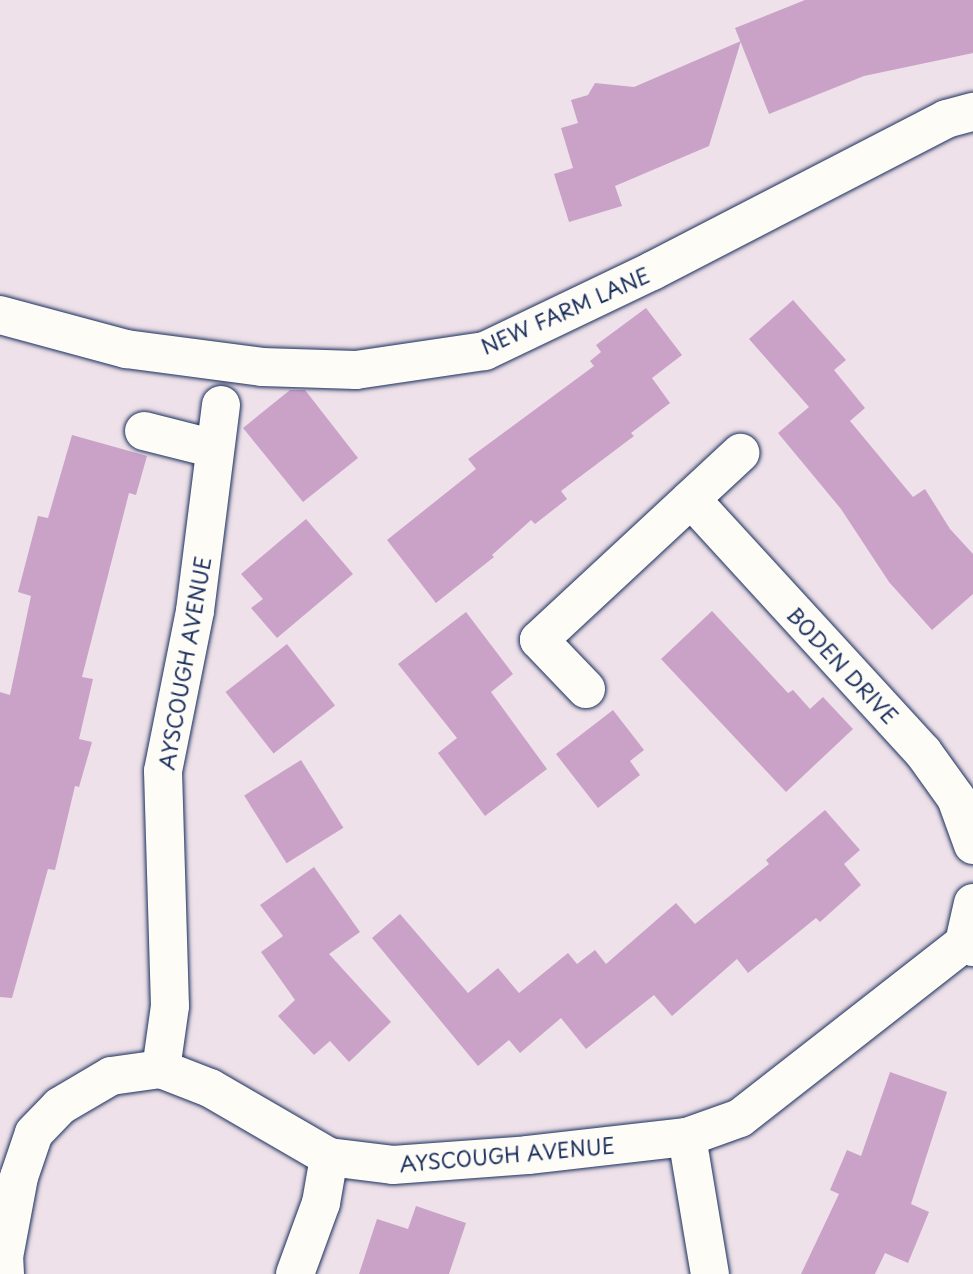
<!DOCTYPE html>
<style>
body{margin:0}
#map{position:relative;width:973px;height:1274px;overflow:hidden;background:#eee1e9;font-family:"Playpen Sans",sans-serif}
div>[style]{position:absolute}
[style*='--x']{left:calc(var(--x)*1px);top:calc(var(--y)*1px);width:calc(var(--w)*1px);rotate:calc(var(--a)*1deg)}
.building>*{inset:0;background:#caa2c8;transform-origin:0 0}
.roads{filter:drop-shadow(0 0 2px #1b2f5e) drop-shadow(0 0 2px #1b2f5e)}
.minor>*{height:38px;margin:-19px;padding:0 19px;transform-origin:19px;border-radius:19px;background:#fdfcf7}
span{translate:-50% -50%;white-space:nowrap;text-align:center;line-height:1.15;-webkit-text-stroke:5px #fdfcf7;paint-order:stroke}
.street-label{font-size:21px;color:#1b2f5e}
</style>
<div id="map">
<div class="building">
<i style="clip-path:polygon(805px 0,973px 0,973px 53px,864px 76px,769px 114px,735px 28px)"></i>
<i style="clip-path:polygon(741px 41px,709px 146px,615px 186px,622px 206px,569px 222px,554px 174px,573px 168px,561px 128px,578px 123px,571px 100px,588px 95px,595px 83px,634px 87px)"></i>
<i style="clip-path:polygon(793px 300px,846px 360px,834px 370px,865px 408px,850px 421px,913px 497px,925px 489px,950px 529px,973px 554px,973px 594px,932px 630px,889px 582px,841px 509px,778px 433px,809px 407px,749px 339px)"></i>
<i style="clip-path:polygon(646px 308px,682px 355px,652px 378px,670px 403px,631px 433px,634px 436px,561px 491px,567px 499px,535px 524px,531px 520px,492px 555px,494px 557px,436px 603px,387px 540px,476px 469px,468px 459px,594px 366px,590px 361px,601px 352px,596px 345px)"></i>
<i style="clip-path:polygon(290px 390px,305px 390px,358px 458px,303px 502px,243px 428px)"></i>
<i style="clip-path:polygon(72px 435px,147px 456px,136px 495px,129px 493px,82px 677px,93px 679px,79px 739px,92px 742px,79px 787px,75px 786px,55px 870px,48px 869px,12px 998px,0 997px,0 692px,10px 695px,31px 596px,18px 592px,38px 516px,48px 518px)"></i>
<i style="clip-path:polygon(306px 519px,353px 574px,277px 638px,251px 608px,263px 599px,241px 574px)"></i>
<i style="clip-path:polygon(712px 611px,788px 693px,793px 690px,810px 709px,823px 697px,853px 729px,786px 792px,661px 659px)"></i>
<i style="clip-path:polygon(466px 612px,513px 674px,491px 692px,547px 769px,485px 816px,438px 753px,457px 738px,398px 664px)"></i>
<i style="left:287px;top:644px;width:78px;height:78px;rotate:52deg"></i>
<i style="clip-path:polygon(613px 710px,644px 750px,630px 761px,640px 775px,598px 808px,556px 754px)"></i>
<i style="left:301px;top:760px;width:80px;height:67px;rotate:58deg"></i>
<i style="clip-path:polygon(825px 810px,860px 850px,844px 864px,861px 885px,820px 922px,816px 918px,748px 973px,737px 959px,672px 1016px,654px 995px,586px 1049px,561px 1018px,520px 1053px,509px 1040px,478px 1066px,372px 938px,400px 914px,468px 993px,498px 968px,519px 993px,568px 953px,577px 964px,595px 950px,606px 964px,676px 903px,695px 924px,769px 864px,766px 860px)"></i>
<i style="clip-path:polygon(314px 867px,360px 932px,329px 954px,391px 1022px,349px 1062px,330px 1041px,314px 1055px,278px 1016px,295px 1000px,261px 952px,283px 936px,260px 905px)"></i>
<i style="clip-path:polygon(890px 1072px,947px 1092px,911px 1204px,929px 1212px,908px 1263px,885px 1253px,875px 1274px,801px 1274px,839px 1194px,830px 1190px,847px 1150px,861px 1156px)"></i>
<i style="clip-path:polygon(416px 1206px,466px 1223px,449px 1274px,359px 1274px,377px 1219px,408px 1229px)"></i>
</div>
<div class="roads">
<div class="minor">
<i style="--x:0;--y:315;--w:131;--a:15.1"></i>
<i style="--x:126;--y:349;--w:137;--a:7.5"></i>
<i style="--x:262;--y:367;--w:94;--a:1.8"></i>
<i style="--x:356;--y:370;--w:130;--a:-8.4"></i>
<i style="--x:485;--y:351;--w:185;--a:-25.6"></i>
<i style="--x:652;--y:271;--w:331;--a:-27.3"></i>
<i style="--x:946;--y:119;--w:28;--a:-15"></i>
<i style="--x:221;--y:405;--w:208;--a:97.2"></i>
<i style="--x:195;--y:611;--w:163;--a:101.3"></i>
<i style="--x:163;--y:771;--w:235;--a:88.3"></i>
<i style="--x:170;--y:1006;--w:64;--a:98.1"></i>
<i style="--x:161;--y:1069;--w:53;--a:21.2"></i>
<i style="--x:210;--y:1088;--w:138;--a:30.1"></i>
<i style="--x:329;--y:1157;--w:64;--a:7.1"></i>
<i style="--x:393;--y:1165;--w:135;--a:-4.2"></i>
<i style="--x:528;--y:1155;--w:160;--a:-6.5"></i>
<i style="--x:687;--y:1137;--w:56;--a:-19.7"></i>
<i style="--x:740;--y:1118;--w:284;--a:-38"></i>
<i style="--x:964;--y:943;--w:10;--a:24"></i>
<i style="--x:144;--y:431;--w:73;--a:14.2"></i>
<i style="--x:691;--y:499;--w:343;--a:47.5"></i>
<i style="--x:923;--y:752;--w:57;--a:54.3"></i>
<i style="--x:956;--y:798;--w:50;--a:70.1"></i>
<i style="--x:586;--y:689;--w:68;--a:-133.8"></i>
<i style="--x:539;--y:640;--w:275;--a:-42.9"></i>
<i style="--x:964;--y:943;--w:41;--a:-77.3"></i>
<i style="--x:687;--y:1137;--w:139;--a:80.5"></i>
<i style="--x:5;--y:1274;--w:17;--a:-93"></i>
<i style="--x:4;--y:1257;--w:81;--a:-79.4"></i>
<i style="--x:19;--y:1177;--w:46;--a:-71.2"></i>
<i style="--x:34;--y:1133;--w:37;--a:-46"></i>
<i style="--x:60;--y:1106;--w:59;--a:-30.5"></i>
<i style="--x:111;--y:1076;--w:50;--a:-8"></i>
<i style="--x:295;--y:1274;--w:76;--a:-69.9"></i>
<i style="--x:321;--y:1203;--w:47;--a:-80.1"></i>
</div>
</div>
<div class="street-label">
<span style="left:565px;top:310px;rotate:-24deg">NEW FARM LANE</span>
<span style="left:184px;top:663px;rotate:-80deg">AYSCOUGH AVENUE</span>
<span style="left:843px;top:665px;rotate:47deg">BODEN DRIVE</span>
<span style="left:507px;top:1154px;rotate:-5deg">AYSCOUGH AVENUE</span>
</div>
</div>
